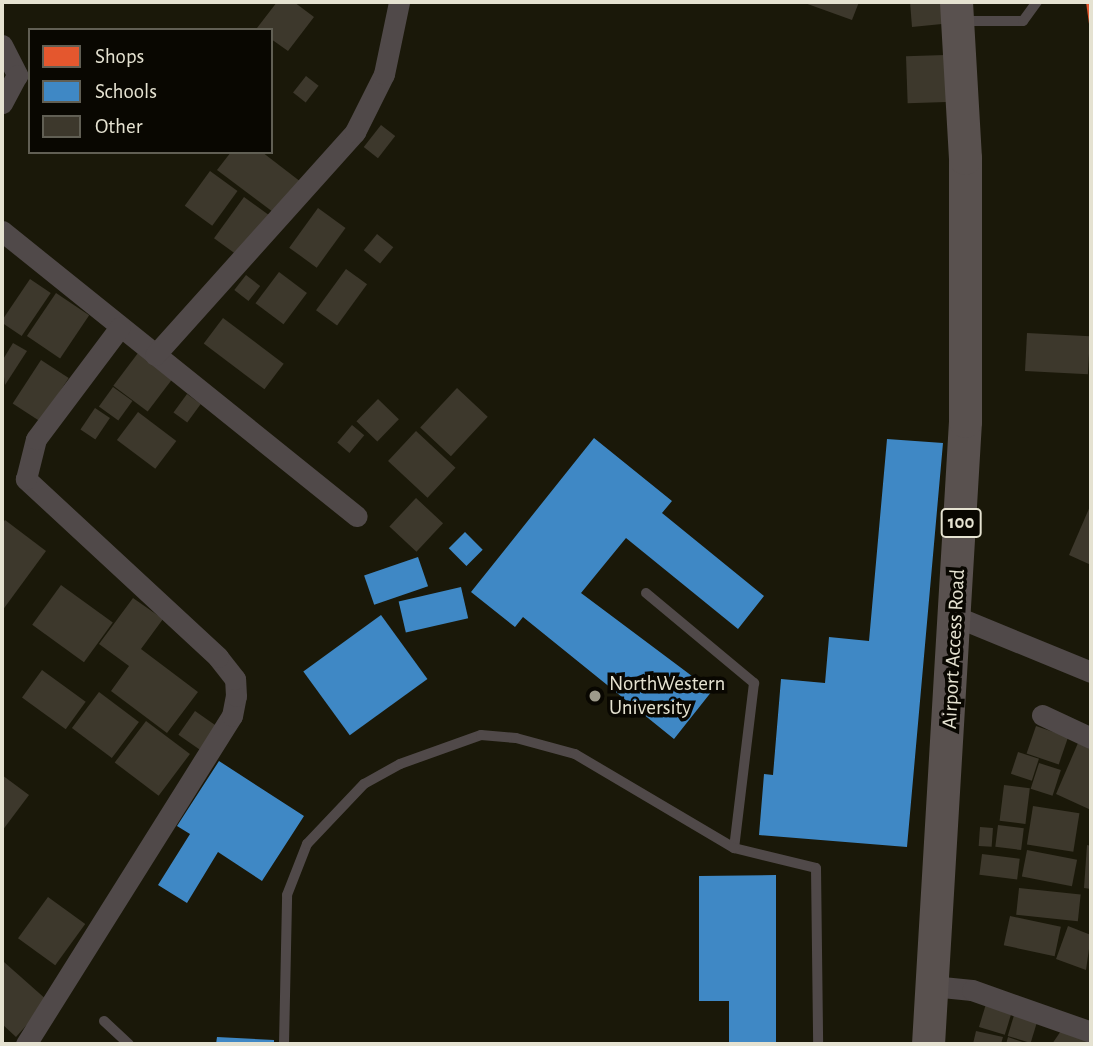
<!DOCTYPE html>
<style>
body{margin:0}
#map{position:relative;width:1093px;height:1046px;overflow:hidden;background:#1a1809;font-family:"Alegreya Sans",sans-serif}
div>[style]{position:absolute}
[style*='--x']{left:calc(var(--x)*1px);top:calc(var(--y)*1px);width:calc(var(--w)*1px);rotate:calc(var(--a)*1deg)}
.shops>*{inset:0;background:#e4572e}
.schools>*{inset:0;background:#3f88c5;transform-origin:0 0}
.building>*{inset:0;background:#3d382c;transform-origin:0 0}
.service>*{height:10px;margin:-5px;padding:0 5px;transform-origin:5px;border-radius:5px;background:#504949}
.minor>*{height:21px;margin:-10.5px;padding:0 10.5px;transform-origin:10.5px;border-radius:10.5px;background:#504949}
.primary>*{height:33px;margin:-16.5px;padding:0 16.5px;transform-origin:16.5px;border-radius:16.5px;background:#59514f}
.dots>*{width:19px;height:19px;translate:-50% -50%;box-sizing:border-box;border:4px solid #090701;border-radius:50%}
span{translate:-50% -50%;white-space:nowrap;text-align:center;line-height:1.15;-webkit-text-stroke:7px #090701;paint-order:stroke}
.shield-label span{padding:2px 5px;background:#090701;border:2px solid;border-radius:5px;-webkit-text-stroke-width:0}
.shield-label{font-size:19px;color:#e5e2d1;font-weight:700}
.street-label{font-size:21px;color:#e5e2d1}
.poi-label{font-size:21px;color:#e5e2d1}
.left{translate:0 -50%;text-align:left}
.frame{position:absolute;inset:0;border:4px solid #e5e2d1;pointer-events:none}
.legend{position:absolute;left:28px;top:28px;width:245px;height:126px;box-sizing:border-box;background:#090701;border:2px solid #615f54;margin:0;padding:9px 12px;list-style:none;font-size:21px;color:#e5e2d1}
.legend li{display:flex;align-items:center;gap:14px;height:35px}
.legend b{width:35px;border:2px solid #615f54}
</style>
<div id="map">
<div class="shops">
<i style="clip-path:polygon(1086px 2px,1091px 2px,1091px 31px,1090px 31px)"></i>
</div>
<div class="schools">
<i style="clip-path:polygon(594px 438px,672px 501px,662px 513px,764px 596px,738px 629px,626px 538px,581px 593px,712px 691px,674px 739px,523px 617px,515px 627px,471px 592px)"></i>
<i style="clip-path:polygon(887px 439px,943px 443px,907px 847px,759px 835px,764px 774px,773px 775px,781px 679px,825px 683px,829px 637px,869px 641px)"></i>
<i style="left:465px;top:532px;width:25px;height:23px;rotate:45deg"></i>
<i style="left:418px;top:557px;width:31px;height:57px;rotate:71deg"></i>
<i style="left:461px;top:587px;width:32px;height:64px;rotate:77deg"></i>
<i style="left:381px;top:615px;width:79px;height:96px;rotate:54deg"></i>
<i style="clip-path:polygon(219px 761px,304px 816px,262px 881px,218px 852px,187px 903px,158px 885px,190px 834px,177px 826px)"></i>
<i style="clip-path:polygon(776px 875px,776px 1044px,729px 1044px,729px 1001px,699px 1001px,699px 876px)"></i>
<i style="clip-path:polygon(217px 1037px,274px 1040px,274px 1044px,216px 1044px)"></i>
</div>
<div class="building">
<i style="clip-path:polygon(277px 2px,294px 2px,314px 17px,288px 51px,271px 39px,271px 30px,257px 28px)"></i>
<i style="clip-path:polygon(802px 2px,859px 2px,852px 20px)"></i>
<i style="clip-path:polygon(910px 2px,941px 2px,942px 24px,912px 27px)"></i>
<i style="left:945px;top:55px;width:47px;height:39px;rotate:88deg"></i>
<i style="left:306px;top:76px;width:16px;height:21px;rotate:38deg"></i>
<i style="left:381px;top:125px;width:18px;height:28px;rotate:38deg"></i>
<i style="clip-path:polygon(231px 152px,262px 152px,301px 182px,277px 215px,217px 170px)"></i>
<i style="left:210px;top:171px;width:34px;height:43px;rotate:36deg"></i>
<i style="left:244px;top:197px;width:32px;height:51px;rotate:36deg"></i>
<i style="left:318px;top:208px;width:34px;height:49px;rotate:36deg"></i>
<i style="left:377px;top:234px;width:21px;height:21px;rotate:39deg"></i>
<i style="left:346px;top:269px;width:26px;height:51px;rotate:36deg"></i>
<i style="left:279px;top:272px;width:35px;height:39px;rotate:37deg"></i>
<i style="left:246px;top:275px;width:18px;height:19px;rotate:38deg"></i>
<i style="left:30px;top:279px;width:25px;height:52px;rotate:34deg"></i>
<i style="left:56px;top:293px;width:40px;height:52px;rotate:34deg"></i>
<i style="left:223px;top:318px;width:76px;height:32px;rotate:37deg"></i>
<i style="left:1027px;top:333px;width:63px;height:38px;rotate:3deg"></i>
<i style="clip-path:polygon(13px 343px,27px 351px,5px 385px,2px 361px)"></i>
<i style="left:138px;top:353px;width:43px;height:41px;rotate:37deg"></i>
<i style="left:41px;top:360px;width:33px;height:52px;rotate:33deg"></i>
<i style="left:113px;top:387px;width:24px;height:24px;rotate:36deg"></i>
<i style="left:457px;top:388px;width:42px;height:54px;rotate:43deg"></i>
<i style="left:187px;top:394px;width:17px;height:23px;rotate:36deg"></i>
<i style="left:378px;top:399px;width:29px;height:31px;rotate:44deg"></i>
<i style="left:95px;top:408px;width:18px;height:26px;rotate:34deg"></i>
<i style="left:138px;top:412px;width:48px;height:35px;rotate:37deg"></i>
<i style="left:352px;top:425px;width:16px;height:23px;rotate:40deg"></i>
<i style="left:416px;top:431px;width:54px;height:41px;rotate:43deg"></i>
<i style="left:416px;top:498px;width:37px;height:39px;rotate:43deg"></i>
<i style="clip-path:polygon(1091px 504px,1091px 565px,1069px 555px)"></i>
<i style="clip-path:polygon(5px 520px,46px 551px,2px 611px,2px 524px)"></i>
<i style="left:61px;top:585px;width:64px;height:49px;rotate:36deg"></i>
<i style="clip-path:polygon(133px 598px,163px 619px,141px 649px,198px 692px,167px 733px,111px 691px,129px 666px,99px 644px)"></i>
<i style="left:42px;top:670px;width:54px;height:34px;rotate:36deg"></i>
<i style="left:99px;top:692px;width:50px;height:45px;rotate:37deg"></i>
<i style="left:195px;top:711px;width:28px;height:29px;rotate:35deg"></i>
<i style="left:146px;top:721px;width:55px;height:52px;rotate:37deg"></i>
<i style="left:1036px;top:726px;width:34px;height:29px;rotate:19deg"></i>
<i style="clip-path:polygon(1078px 743px,1091px 749px,1091px 810px,1056px 794px)"></i>
<i style="left:1018px;top:752px;width:22px;height:23px;rotate:18deg"></i>
<i style="left:1039px;top:763px;width:23px;height:27px;rotate:18deg"></i>
<i style="clip-path:polygon(2px 775px,29px 795px,2px 831px)"></i>
<i style="left:1004px;top:785px;width:26px;height:36px;rotate:7deg"></i>
<i style="left:1033px;top:806px;width:47px;height:39px;rotate:9deg"></i>
<i style="left:998px;top:825px;width:26px;height:22px;rotate:7deg"></i>
<i style="left:980px;top:827px;width:13px;height:19px;rotate:4deg"></i>
<i style="clip-path:polygon(1087px 845px,1091px 846px,1091px 889px,1084px 888px)"></i>
<i style="left:1027px;top:850px;width:51px;height:27px;rotate:11deg"></i>
<i style="left:982px;top:854px;width:38px;height:21px;rotate:7deg"></i>
<i style="left:1019px;top:888px;width:62px;height:27px;rotate:6deg"></i>
<i style="left:48px;top:897px;width:46px;height:51px;rotate:36deg"></i>
<i style="left:1010px;top:916px;width:52px;height:30px;rotate:12deg"></i>
<i style="clip-path:polygon(1068px 926px,1091px 935px,1086px 970px,1056px 959px)"></i>
<i style="clip-path:polygon(4px 962px,48px 1001px,16px 1037px,2px 1024px)"></i>
<i style="left:986px;top:1004px;width:27px;height:24px;rotate:17deg"></i>
<i style="left:1015px;top:1012px;width:24px;height:25px;rotate:17deg"></i>
<i style="clip-path:polygon(1065px 1025px,1091px 1044px,1052px 1044px)"></i>
<i style="clip-path:polygon(976px 1031px,1003px 1037px,1001px 1044px,973px 1044px)"></i>
<i style="clip-path:polygon(1008px 1037px,1028px 1044px,1006px 1044px)"></i>
</div>
<div class="service">
<i style="--x:959;--y:21;--w:64;--a:0"></i>
<i style="--x:1023;--y:21;--w:24;--a:-54"></i>
<i style="--x:646;--y:593;--w:141;--a:39.8"></i>
<i style="--x:754;--y:683;--w:166;--a:96.9"></i>
<i style="--x:734;--y:848;--w:84;--a:13.7"></i>
<i style="--x:816;--y:868;--w:176;--a:89.3"></i>
<i style="--x:104;--y:1021;--w:34;--a:43"></i>
<i style="--x:284;--y:1044;--w:149;--a:-88.8"></i>
<i style="--x:287;--y:895;--w:55;--a:-68.6"></i>
<i style="--x:307;--y:844;--w:83;--a:-46.5"></i>
<i style="--x:364;--y:784;--w:41;--a:-29.1"></i>
<i style="--x:400;--y:764;--w:86;--a:-19.7"></i>
<i style="--x:481;--y:735;--w:35;--a:5"></i>
<i style="--x:516;--y:738;--w:61;--a:15.2"></i>
<i style="--x:575;--y:754;--w:185;--a:30.6"></i>
</div>
<div class="minor">
<i style="--x:2;--y:45;--w:34;--a:63"></i>
<i style="--x:17;--y:75;--w:32;--a:118"></i>
<i style="--x:2;--y:231;--w:455;--a:38.8"></i>
<i style="--x:155;--y:355;--w:300;--a:-48.1"></i>
<i style="--x:355;--y:132;--w:65;--a:-63.4"></i>
<i style="--x:384;--y:74;--w:74;--a:-78.2"></i>
<i style="--x:957;--y:617;--w:145;--a:22.3"></i>
<i style="--x:1042;--y:715;--w:54;--a:25.1"></i>
<i style="--x:932;--y:986;--w:40;--a:5.7"></i>
<i style="--x:972;--y:990;--w:126;--a:19.4"></i>
<i style="--x:26;--y:1044;--w:387;--a:-57.9"></i>
<i style="--x:232;--y:716;--w:20;--a:-79"></i>
<i style="--x:236;--y:696;--w:17;--a:-93"></i>
<i style="--x:235;--y:679;--w:28;--a:-128"></i>
<i style="--x:218;--y:657;--w:262;--a:-137.2"></i>
<i style="--x:26;--y:479;--w:41;--a:-76"></i>
<i style="--x:36;--y:439;--w:140;--a:-53.1"></i>
</div>
<div class="primary">
<i style="--x:928;--y:1044;--w:624;--a:-86.6"></i>
<i style="--x:965;--y:421;--w:263;--a:-90"></i>
<i style="--x:965;--y:158;--w:156;--a:-93.3"></i>
</div>
<div class="dots">
<i style="left:595px;top:696px;background:#9e9b8b"></i>
</div>
<div class="shield-label">
<span style="left:961px;top:523px">100</span>
</div>
<div class="street-label">
<span style="left:954px;top:649px;rotate:-87deg">Airport Access Road</span>
</div>
<div class="poi-label">
<span class="left" style="left:609px;top:696px">NorthWestern<br>University</span>
</div>
<div class="frame"></div>
<ul class="legend">
<li><b style="height:19px;background:#e4572e"></b>Shops</li>
<li><b style="height:19px;background:#3f88c5"></b>Schools</li>
<li><b style="height:19px;background:#3d382c"></b>Other</li>
</ul>
</div>
